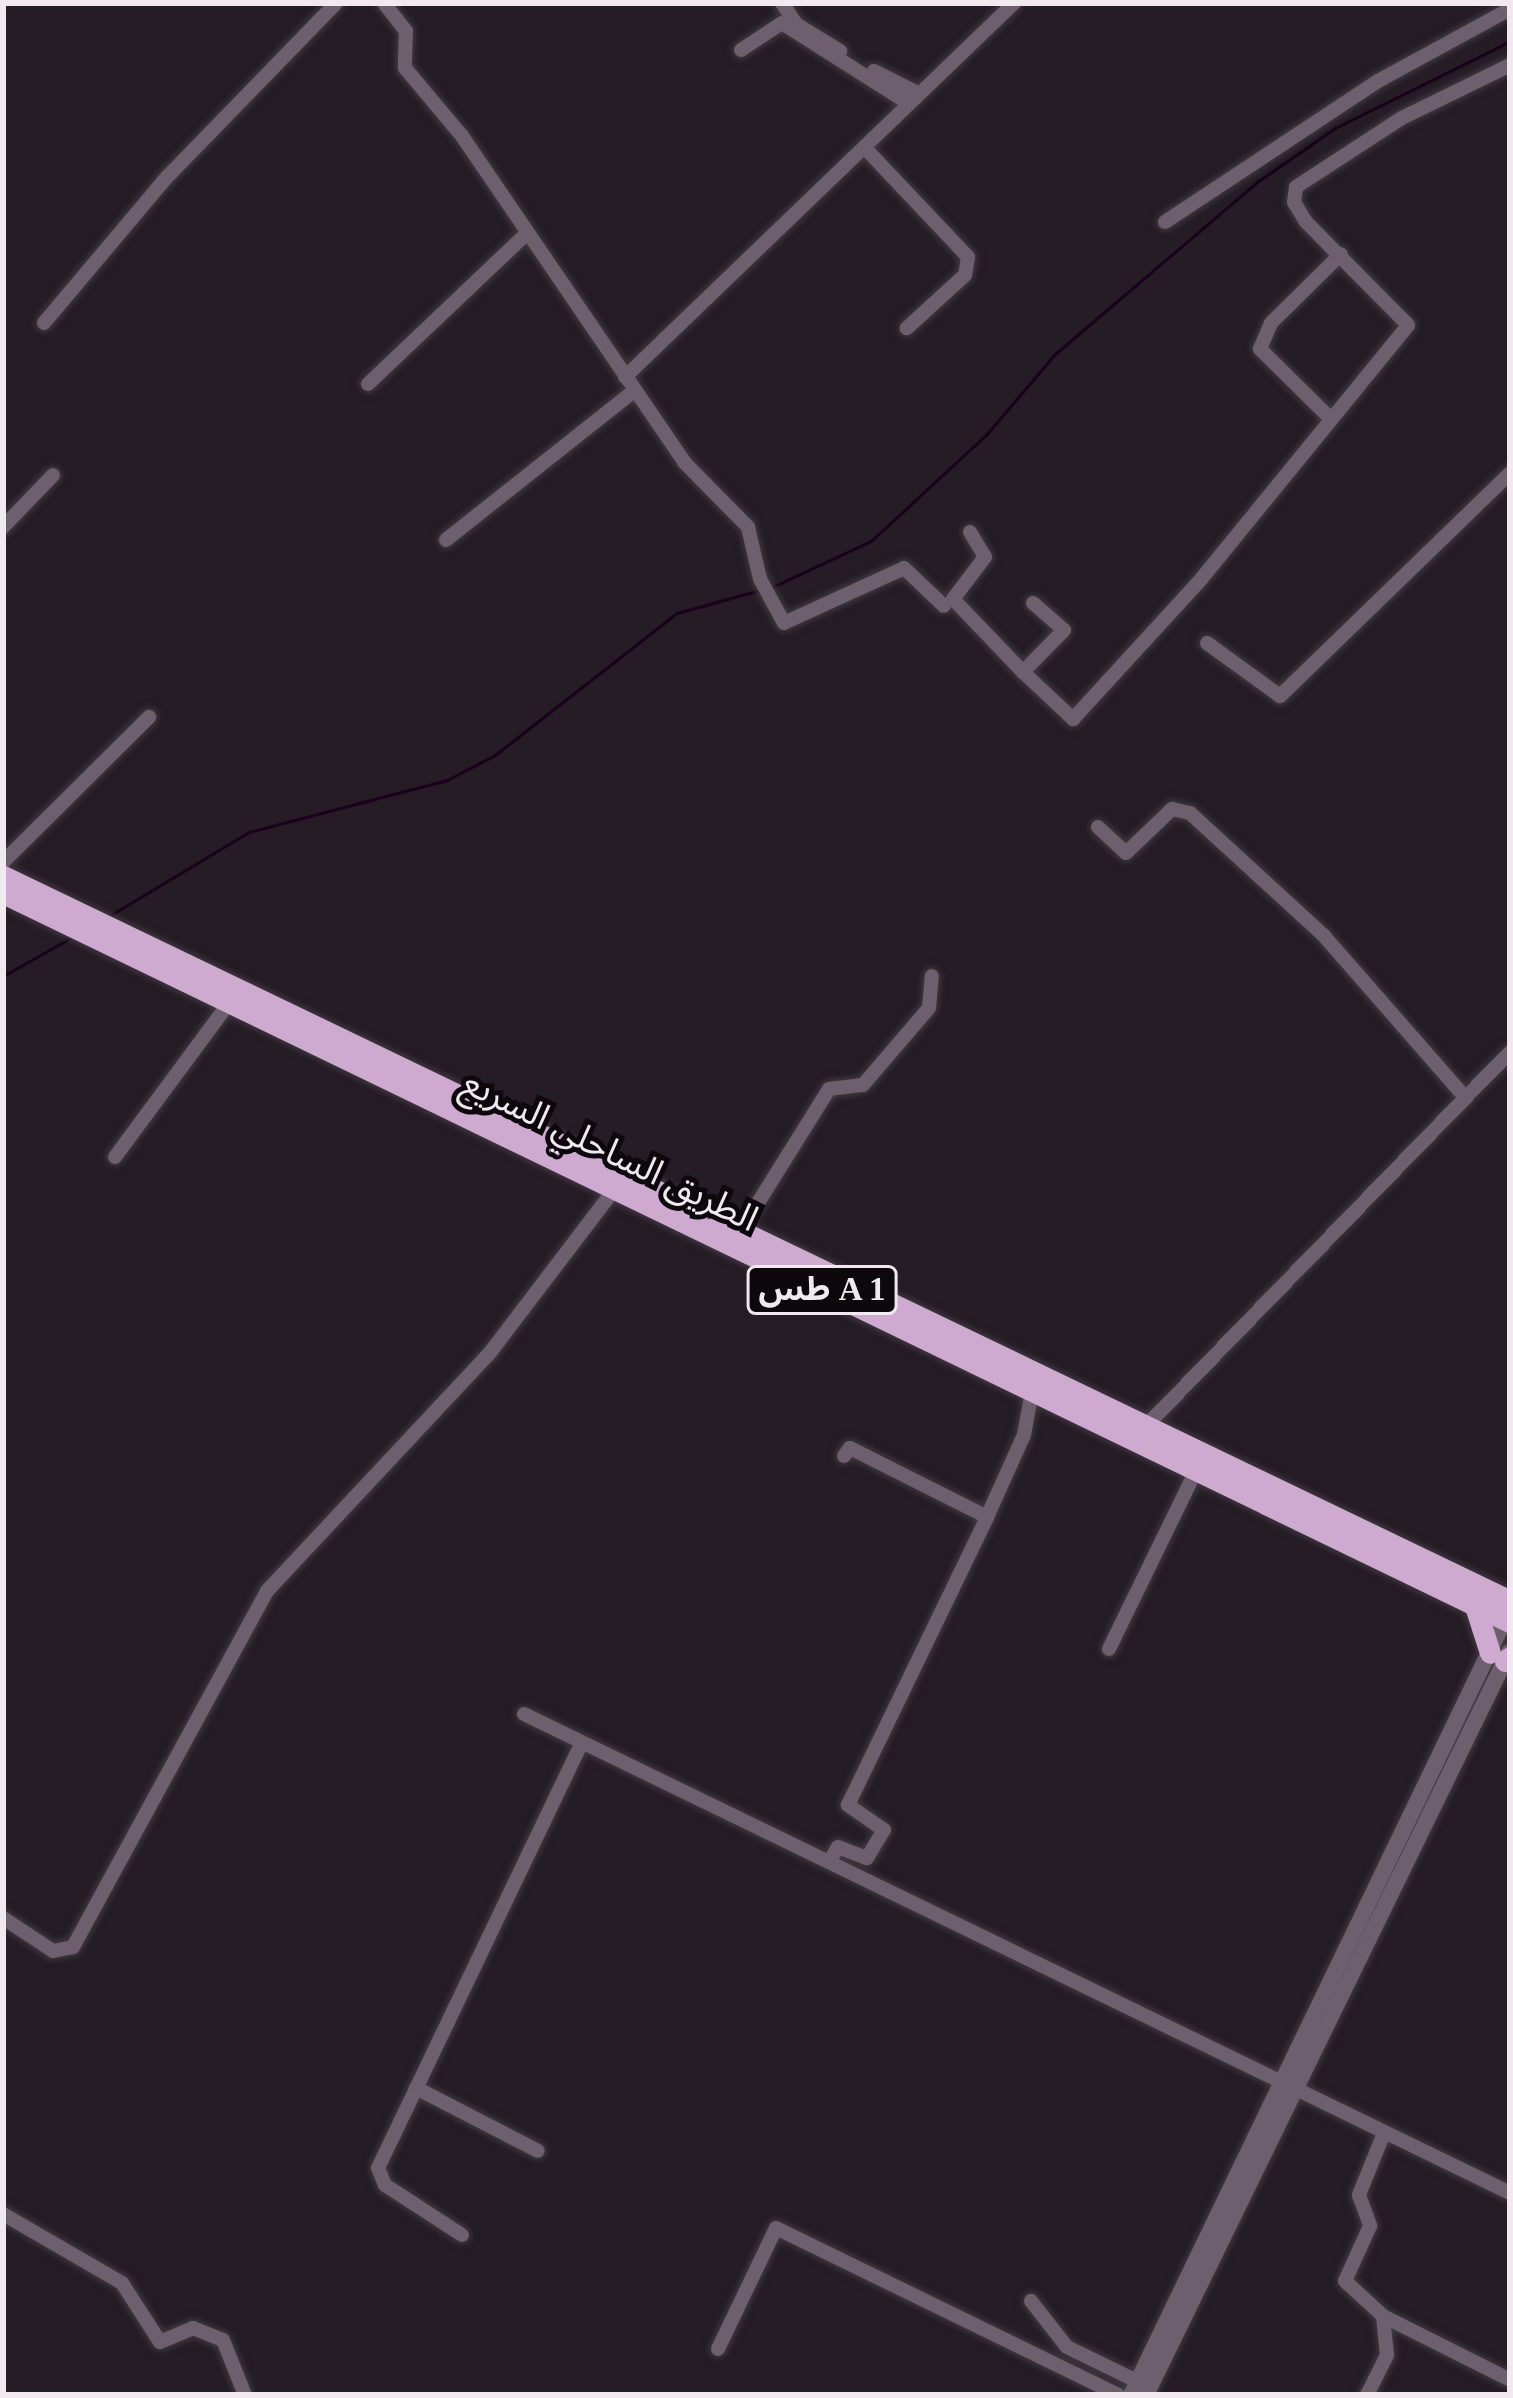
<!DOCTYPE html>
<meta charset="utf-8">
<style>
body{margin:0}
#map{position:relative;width:1513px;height:2398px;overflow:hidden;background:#251c25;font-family:"Times New Roman","Noto Sans Arabic",serif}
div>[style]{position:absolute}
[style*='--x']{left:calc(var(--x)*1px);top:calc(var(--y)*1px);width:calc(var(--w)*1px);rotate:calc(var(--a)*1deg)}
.stream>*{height:3px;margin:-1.5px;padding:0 1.5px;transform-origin:1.5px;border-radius:1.5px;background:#1b011e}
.roads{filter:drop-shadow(0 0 3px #413941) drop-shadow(0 0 3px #413941)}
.minor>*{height:14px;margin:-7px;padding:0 7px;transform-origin:7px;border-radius:7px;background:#6e5f6f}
.tertiary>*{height:16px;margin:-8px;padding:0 8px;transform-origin:8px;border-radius:8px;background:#6e5f6f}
.trunk>*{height:21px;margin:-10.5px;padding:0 10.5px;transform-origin:10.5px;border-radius:10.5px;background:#ceaad1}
span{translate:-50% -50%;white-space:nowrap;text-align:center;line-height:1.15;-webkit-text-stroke:10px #0c080c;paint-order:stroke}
.shield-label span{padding:3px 9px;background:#0c080c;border:3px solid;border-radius:9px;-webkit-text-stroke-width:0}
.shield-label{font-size:33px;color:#f0eaf0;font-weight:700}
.street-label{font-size:36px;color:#f0eaf0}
.frame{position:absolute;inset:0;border:6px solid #f0eaf0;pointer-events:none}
</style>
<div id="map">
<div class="stream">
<i style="--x:770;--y:588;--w:111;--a:-25"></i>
<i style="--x:871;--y:541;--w:156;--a:-42.7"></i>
<i style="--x:986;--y:435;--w:106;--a:-49.6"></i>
<i style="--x:1055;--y:354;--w:265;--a:-40.4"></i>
<i style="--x:1257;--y:182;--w:95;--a:-34.7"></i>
<i style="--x:1335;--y:128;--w:195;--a:-26.4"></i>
<i style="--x:109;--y:916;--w:163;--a:-31"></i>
<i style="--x:249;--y:832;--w:205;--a:-14.7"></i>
<i style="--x:447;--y:780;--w:54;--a:-27.5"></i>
<i style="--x:495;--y:755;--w:231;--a:-38"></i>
<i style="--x:677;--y:613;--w:86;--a:-15.5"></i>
<i style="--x:3;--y:976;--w:81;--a:-29.4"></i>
</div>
<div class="roads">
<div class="minor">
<i style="--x:384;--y:3;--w:36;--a:52"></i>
<i style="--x:406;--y:31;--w:37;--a:92"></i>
<i style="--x:405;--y:68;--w:89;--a:50"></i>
<i style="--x:462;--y:136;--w:394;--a:55.7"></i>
<i style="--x:684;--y:462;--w:91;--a:45.4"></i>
<i style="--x:748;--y:527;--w:53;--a:77"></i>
<i style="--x:760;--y:579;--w:50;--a:61.4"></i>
<i style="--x:784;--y:623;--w:132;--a:-24.6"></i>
<i style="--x:904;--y:568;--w:55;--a:43.5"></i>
<i style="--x:782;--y:3;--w:25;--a:56"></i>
<i style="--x:796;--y:24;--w:52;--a:31.5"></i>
<i style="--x:741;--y:50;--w:49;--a:-33.4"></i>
<i style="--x:782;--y:23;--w:149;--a:32.4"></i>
<i style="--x:874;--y:71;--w:49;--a:26.6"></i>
<i style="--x:865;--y:148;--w:150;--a:46.6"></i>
<i style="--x:968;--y:257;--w:18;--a:99"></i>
<i style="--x:965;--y:275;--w:79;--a:137.6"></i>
<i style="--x:1165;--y:222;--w:255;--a:-33.5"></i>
<i style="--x:1378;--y:81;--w:150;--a:-28.6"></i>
<i style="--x:44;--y:323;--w:192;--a:-49.9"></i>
<i style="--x:168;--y:176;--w:241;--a:-45.8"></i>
<i style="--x:625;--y:377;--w:540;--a:-43.87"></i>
<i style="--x:368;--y:384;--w:216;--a:-43.5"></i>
<i style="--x:1331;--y:419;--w:100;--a:-135.4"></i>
<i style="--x:1260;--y:349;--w:28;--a:-67"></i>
<i style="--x:1271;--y:323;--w:98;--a:-44.6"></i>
<i style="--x:3;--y:527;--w:72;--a:-46.1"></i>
<i style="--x:970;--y:532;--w:29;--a:59"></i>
<i style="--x:985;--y:557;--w:53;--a:127.3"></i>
<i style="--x:953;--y:599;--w:101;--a:46.2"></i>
<i style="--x:446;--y:540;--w:240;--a:-38.4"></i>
<i style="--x:1033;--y:603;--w:41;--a:41.1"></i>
<i style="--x:1064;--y:630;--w:59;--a:134.3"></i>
<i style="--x:1023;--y:672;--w:69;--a:43.2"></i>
<i style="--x:1073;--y:719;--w:191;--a:-47.5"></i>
<i style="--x:1202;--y:578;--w:326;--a:-50.8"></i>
<i style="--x:1408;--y:325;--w:145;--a:-134.7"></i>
<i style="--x:1306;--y:222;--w:23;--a:-121"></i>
<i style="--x:1294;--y:202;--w:15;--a:-82"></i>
<i style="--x:1296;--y:187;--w:126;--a:-33.1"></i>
<i style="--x:1402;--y:118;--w:120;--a:-26.1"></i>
<i style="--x:1207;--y:643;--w:90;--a:36"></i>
<i style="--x:1280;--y:696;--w:320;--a:-44.1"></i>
<i style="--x:1098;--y:827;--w:38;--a:43"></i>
<i style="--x:1126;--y:853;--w:64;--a:-43.7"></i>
<i style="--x:1172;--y:809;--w:18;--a:13"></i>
<i style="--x:1190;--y:813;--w:182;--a:42.5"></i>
<i style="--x:1324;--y:936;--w:215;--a:48.8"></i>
<i style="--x:3;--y:862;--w:206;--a:-44.8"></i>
<i style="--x:115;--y:1157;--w:192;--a:-53.5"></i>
<i style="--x:741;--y:1230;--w:166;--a:-58"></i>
<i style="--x:829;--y:1089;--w:34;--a:-7"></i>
<i style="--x:863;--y:1085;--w:101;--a:-49.4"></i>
<i style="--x:929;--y:1008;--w:32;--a:-85"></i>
<i style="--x:1147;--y:1425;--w:520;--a:-45.78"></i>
<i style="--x:844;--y:1456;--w:10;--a:-53"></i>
<i style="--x:850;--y:1448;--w:153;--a:26.7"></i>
<i style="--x:987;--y:1517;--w:90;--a:-65.7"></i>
<i style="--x:1024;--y:1435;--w:45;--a:-79.7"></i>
<i style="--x:1109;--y:1649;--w:196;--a:-64"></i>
<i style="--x:524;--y:1714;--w:1096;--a:25.91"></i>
<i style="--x:829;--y:1862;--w:17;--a:-59"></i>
<i style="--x:838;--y:1847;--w:31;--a:21"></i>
<i style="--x:867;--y:1858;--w:33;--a:-59"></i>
<i style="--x:884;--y:1830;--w:44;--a:-145.2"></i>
<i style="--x:848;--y:1805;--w:320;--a:-64.2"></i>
<i style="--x:3;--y:1918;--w:60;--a:33.4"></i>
<i style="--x:53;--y:1951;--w:20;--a:-11"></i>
<i style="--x:73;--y:1947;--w:405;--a:-61.4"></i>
<i style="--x:267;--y:1591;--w:325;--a:-46.9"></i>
<i style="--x:489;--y:1354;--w:205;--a:-52.7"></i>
<i style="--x:416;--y:2088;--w:137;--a:27.3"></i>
<i style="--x:1384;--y:2133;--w:67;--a:112"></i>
<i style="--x:1359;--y:2195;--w:33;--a:70"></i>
<i style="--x:1370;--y:2226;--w:60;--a:114.4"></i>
<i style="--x:1345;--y:2281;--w:52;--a:42.6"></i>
<i style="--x:1383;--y:2316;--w:142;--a:26.7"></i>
<i style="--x:3;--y:2214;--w:138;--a:30.1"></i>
<i style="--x:122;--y:2283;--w:70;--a:57.2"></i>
<i style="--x:160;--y:2342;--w:36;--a:-23"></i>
<i style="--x:193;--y:2328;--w:32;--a:22"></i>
<i style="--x:223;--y:2340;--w:59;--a:68.2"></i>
<i style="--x:462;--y:2235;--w:92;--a:-147"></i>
<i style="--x:385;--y:2185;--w:18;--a:-112"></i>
<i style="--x:378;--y:2168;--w:471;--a:-64.4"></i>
<i style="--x:1031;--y:2301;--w:58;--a:52"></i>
<i style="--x:1067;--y:2347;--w:87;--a:26"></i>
<i style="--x:718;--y:2349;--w:134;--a:-64.4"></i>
<i style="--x:776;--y:2228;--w:381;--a:26"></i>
<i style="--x:1367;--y:2395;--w:45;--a:-63.4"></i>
<i style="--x:1387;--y:2355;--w:39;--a:-96"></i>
</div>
<div class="tertiary">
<i style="--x:1131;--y:2395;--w:873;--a:-64.26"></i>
<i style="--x:1146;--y:2395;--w:827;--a:-63.96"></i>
</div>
<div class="trunk">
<i style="--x:3;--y:876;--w:1672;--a:25.69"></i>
<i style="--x:3;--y:893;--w:1674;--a:25.82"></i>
<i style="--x:1475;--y:1606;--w:49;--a:72.3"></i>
<i style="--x:1505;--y:1661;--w:6;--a:-39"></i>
</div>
</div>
<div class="shield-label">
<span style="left:822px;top:1290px">طس A 1</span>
</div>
<div class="street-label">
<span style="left:610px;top:1151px;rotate:26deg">الطريق الساحلي السريع</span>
</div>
<div class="frame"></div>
</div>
